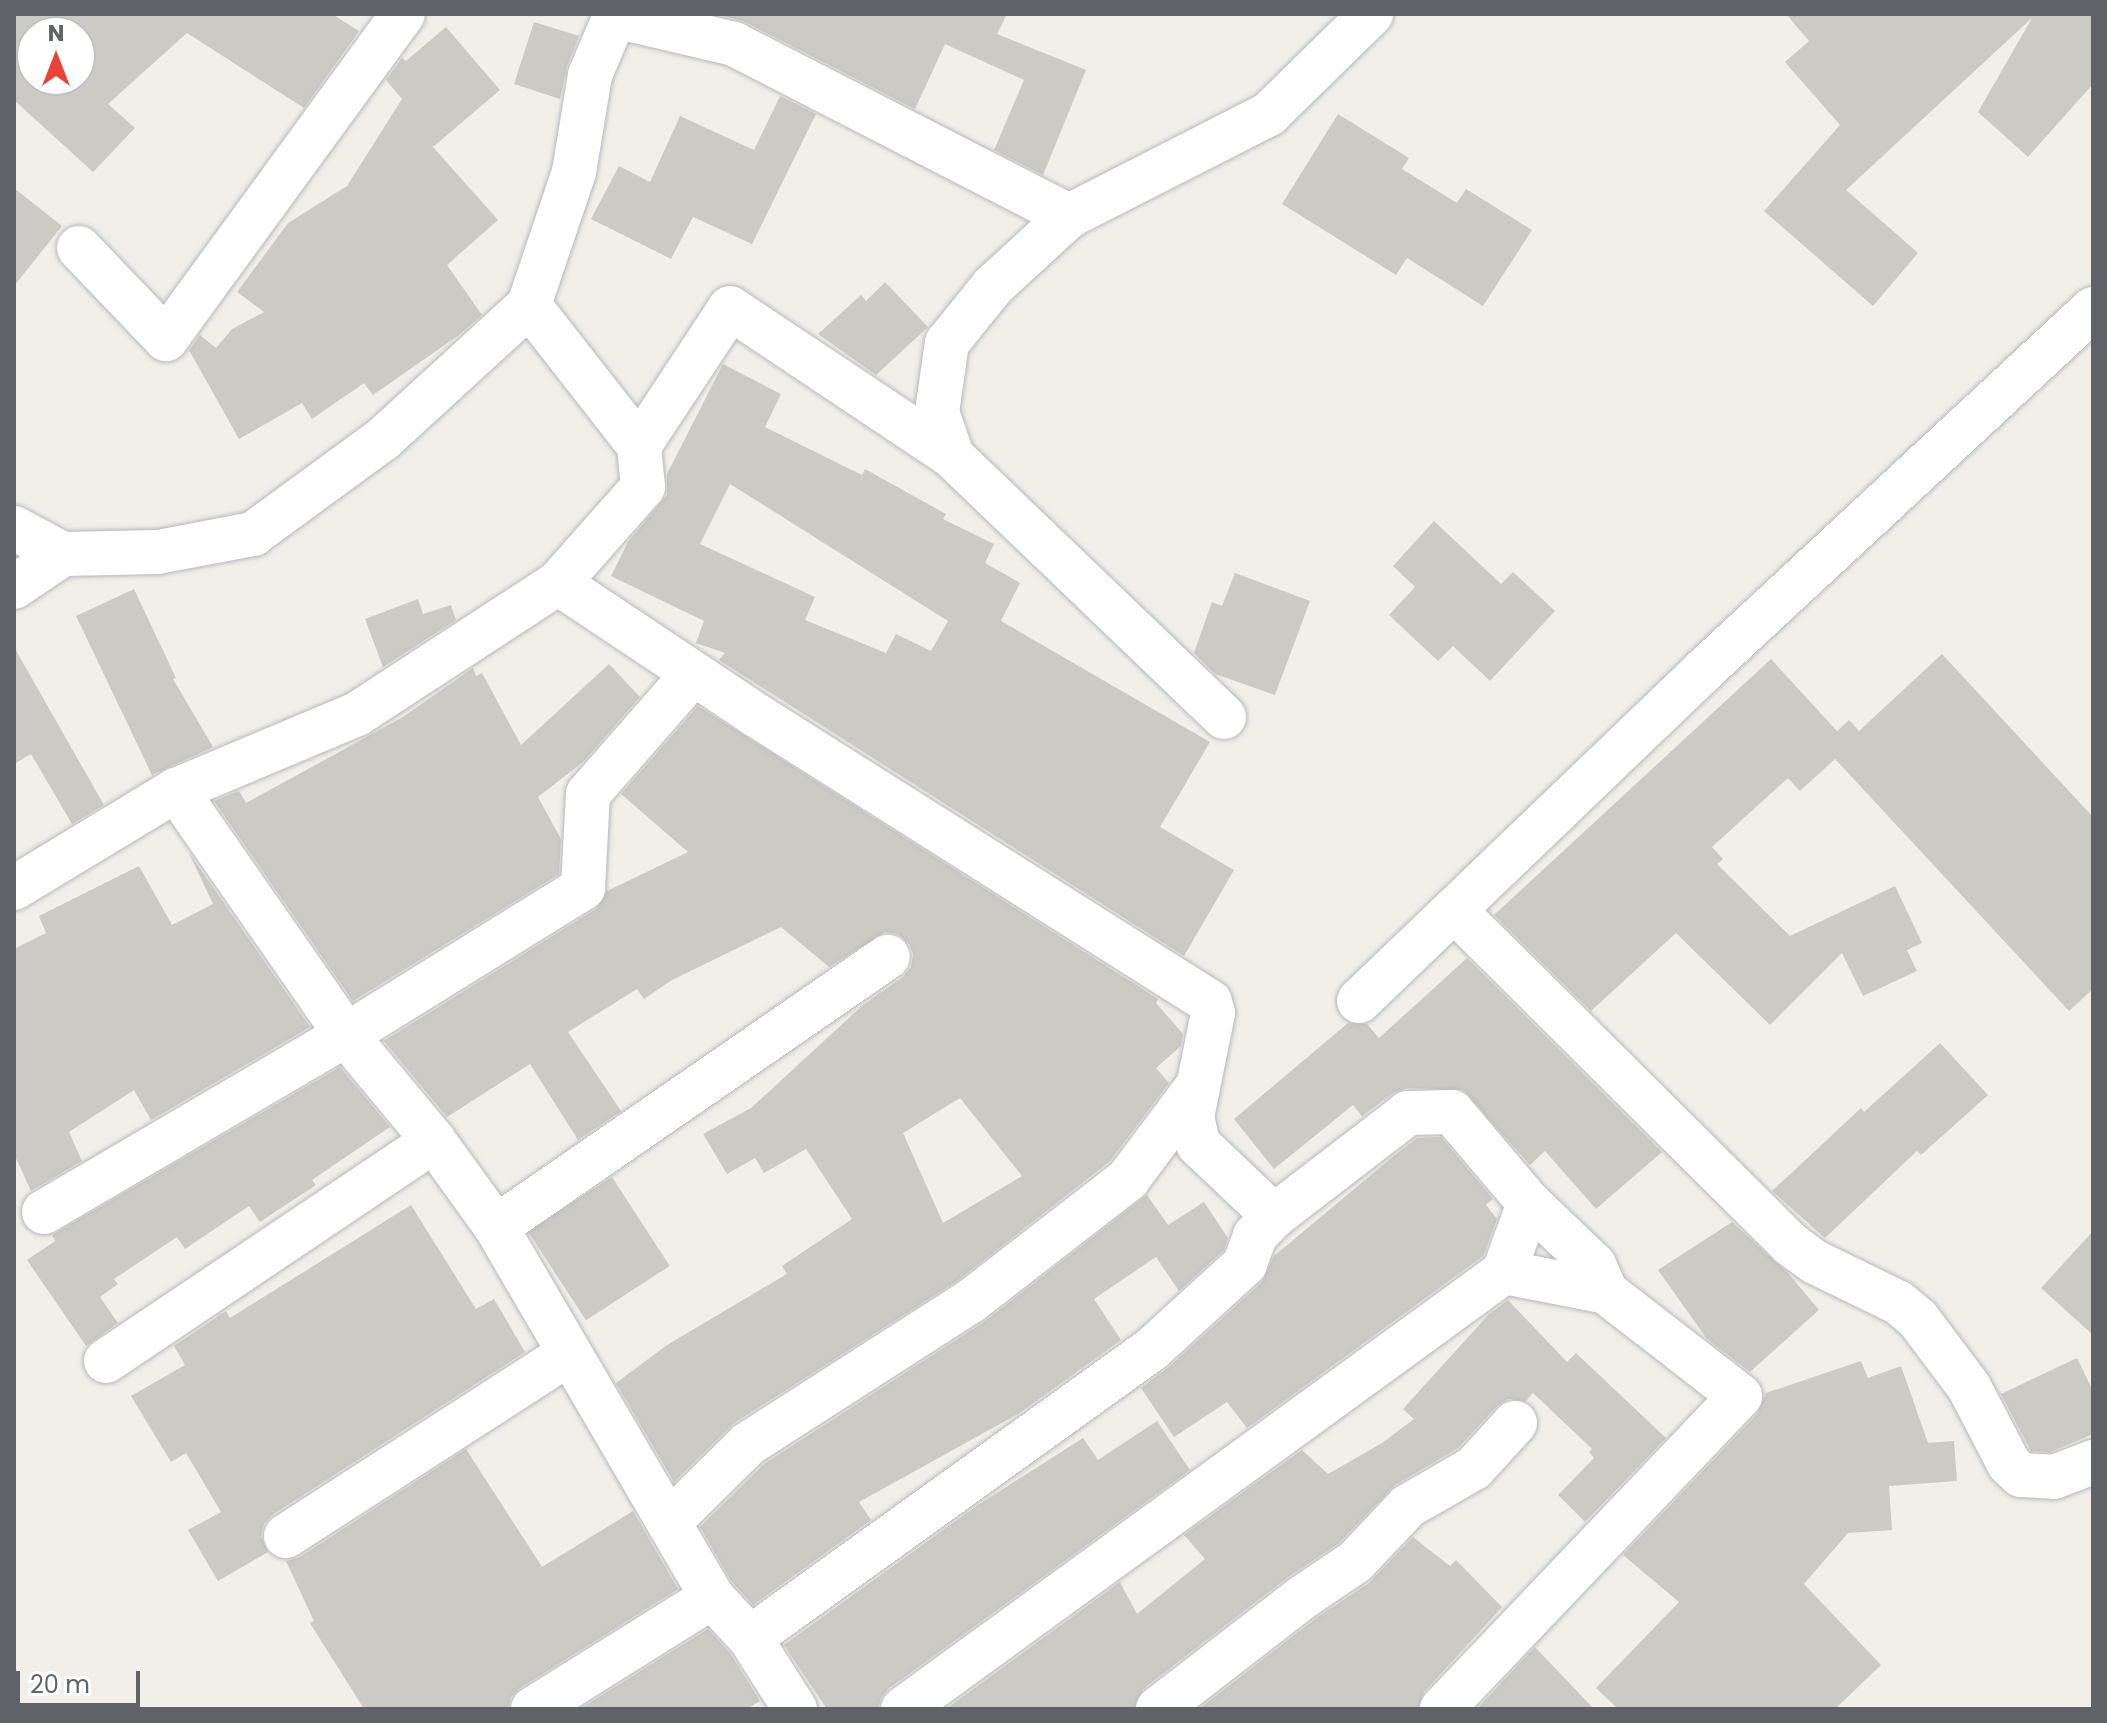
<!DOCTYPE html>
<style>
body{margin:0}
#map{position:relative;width:2107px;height:1723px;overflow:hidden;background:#f1efe8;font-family:Poppins,sans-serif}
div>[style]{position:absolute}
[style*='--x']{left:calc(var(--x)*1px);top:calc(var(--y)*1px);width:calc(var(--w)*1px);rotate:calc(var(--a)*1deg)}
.building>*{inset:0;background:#cccac5;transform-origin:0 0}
.roads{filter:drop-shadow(0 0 2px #b5b8bc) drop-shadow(0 0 2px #b5b8bc)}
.minor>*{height:44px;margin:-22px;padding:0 22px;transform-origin:22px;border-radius:22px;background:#fff}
span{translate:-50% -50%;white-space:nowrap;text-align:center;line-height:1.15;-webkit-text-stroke:6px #fff;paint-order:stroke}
.frame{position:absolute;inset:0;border:16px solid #5f6368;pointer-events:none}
.north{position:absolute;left:16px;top:16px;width:80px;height:80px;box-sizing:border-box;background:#fff;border:2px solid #bfc1c3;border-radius:50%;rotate:0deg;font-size:22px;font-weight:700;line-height:32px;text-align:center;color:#5f6368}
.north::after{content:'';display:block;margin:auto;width:28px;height:36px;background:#ea4335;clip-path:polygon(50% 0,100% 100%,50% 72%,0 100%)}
.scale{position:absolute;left:16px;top:1671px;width:124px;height:36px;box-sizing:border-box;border:4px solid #5f6368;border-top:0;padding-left:10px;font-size:24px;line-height:28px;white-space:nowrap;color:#5f6368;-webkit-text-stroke:6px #fff;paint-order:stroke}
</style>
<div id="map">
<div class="building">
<i style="clip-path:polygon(evenodd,14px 14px,332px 14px,359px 31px,304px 108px,187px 33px,108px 104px,135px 128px,93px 172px,14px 100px,14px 14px,32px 32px,80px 32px,80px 80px,32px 80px,32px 32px)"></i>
<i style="clip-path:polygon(716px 14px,1007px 14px,997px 34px,1086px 70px,1043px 175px,994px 150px,1024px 80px,945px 44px,915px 109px,745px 22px)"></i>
<i style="clip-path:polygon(1786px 14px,2093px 14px,2093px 84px,2028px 157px,1978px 112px,2032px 18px,1846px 190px,1918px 253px,1873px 306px,1764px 211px,1840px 125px,1785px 62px,1809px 41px)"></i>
<i style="clip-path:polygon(534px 22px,579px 36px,567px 66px,560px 99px,514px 84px)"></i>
<i style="clip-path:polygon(446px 27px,500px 90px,433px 147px,498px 220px,447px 265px,482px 315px,459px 335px,373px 395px,364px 383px,312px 419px,302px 403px,239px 439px,189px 350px,200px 335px,216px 348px,232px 329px,264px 312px,237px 292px,288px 223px,347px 186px,402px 99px,386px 80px,402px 58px,406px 61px)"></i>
<i style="clip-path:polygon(780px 96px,816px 114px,752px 244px,693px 217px,671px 259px,591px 219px,619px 166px,650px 182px,680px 116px,754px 150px)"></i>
<i style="clip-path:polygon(1338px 114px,1409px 158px,1402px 169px,1457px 203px,1466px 189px,1532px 230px,1483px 306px,1407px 258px,1396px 275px,1282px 204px)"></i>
<i style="clip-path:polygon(14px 188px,62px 226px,14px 286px)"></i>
<i style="clip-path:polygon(885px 282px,928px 327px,876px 375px,818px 334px,861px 295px,866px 301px)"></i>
<i style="clip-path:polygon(evenodd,723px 364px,781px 394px,765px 427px,862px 475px,865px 469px,946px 514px,943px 519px,994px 544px,985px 563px,1020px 583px,1001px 621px,1210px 742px,1160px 827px,1234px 870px,1184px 956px,719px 660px,725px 653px,696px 643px,704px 621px,611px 576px,628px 542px,667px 495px,667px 474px,723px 364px,730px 484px,948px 621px,931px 651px,896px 634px,886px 653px,805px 620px,815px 597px,700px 544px,730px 484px)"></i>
<i style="clip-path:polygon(1434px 521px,1501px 584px,1513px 572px,1555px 611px,1490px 681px,1453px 646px,1438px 661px,1389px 615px,1415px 587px,1393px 566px)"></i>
<i style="clip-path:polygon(1235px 573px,1310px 601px,1275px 695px,1215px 674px,1194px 653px,1212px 602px,1222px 606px)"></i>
<i style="clip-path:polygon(134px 589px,176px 678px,173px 679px,213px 747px,152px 775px,76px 616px)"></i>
<i style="clip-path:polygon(418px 599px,423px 614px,451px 605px,456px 620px,383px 667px,365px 619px)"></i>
<i style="clip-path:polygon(14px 647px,104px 805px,72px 824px,31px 754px,14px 764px)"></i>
<i style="clip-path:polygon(1942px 654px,2093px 817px,2093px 989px,2069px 1011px,1835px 759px,1800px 791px,1788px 778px,1712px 847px,1723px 859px,1717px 864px,1790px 936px,1895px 886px,1922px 943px,1907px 950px,1917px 971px,1863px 996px,1842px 953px,1770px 1025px,1676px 933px,1591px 1011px,1494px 915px,1771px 659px,1837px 731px,1849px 720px,1859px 731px)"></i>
<i style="clip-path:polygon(609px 664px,640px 697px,583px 762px,538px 797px,561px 839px,559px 874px,353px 1001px,214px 801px,239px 791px,246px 803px,403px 717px,473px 668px,476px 676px,482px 673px,521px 745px)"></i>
<i style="clip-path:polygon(evenodd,698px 706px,1158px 999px,1156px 1003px,1183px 1034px,1181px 1046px,1156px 1068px,1169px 1083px,1110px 1161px,957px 1281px,734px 1423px,674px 1482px,616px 1383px,667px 1345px,787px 1274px,782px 1266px,852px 1219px,806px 1149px,764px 1173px,755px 1158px,727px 1174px,703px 1134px,751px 1108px,863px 1005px,903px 977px,911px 967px,913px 954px,909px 944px,898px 934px,885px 932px,829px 967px,781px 927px,672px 980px,644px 999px,637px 989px,568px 1032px,621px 1111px,578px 1140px,530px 1064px,447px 1117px,384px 1041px,596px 909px,607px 891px,688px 852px,621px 794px,698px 706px,960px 1098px,1022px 1176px,943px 1223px,903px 1133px,960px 1098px)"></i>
<i style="clip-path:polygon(189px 853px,310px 1027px,151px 1120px,134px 1090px,69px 1132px,82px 1161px,31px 1191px,14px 1154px,14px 949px,46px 933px,39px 916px,139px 866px,172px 925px,213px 904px)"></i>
<i style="clip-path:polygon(1467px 958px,1662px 1152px,1596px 1209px,1545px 1151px,1530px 1165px,1463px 1090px,1407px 1088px,1393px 1093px,1362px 1116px,1353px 1105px,1274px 1169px,1234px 1119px,1348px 1023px,1367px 1024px,1379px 1038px)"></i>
<i style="clip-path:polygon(1940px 1043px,1988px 1095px,1921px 1155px,1917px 1151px,1825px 1238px,1772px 1191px,1861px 1108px,1864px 1112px)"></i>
<i style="clip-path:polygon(340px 1067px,390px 1127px,312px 1180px,316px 1185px,260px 1222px,249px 1206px,185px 1249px,177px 1237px,114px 1279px,118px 1284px,100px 1297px,118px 1323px,86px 1346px,27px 1260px,55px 1241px,52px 1235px)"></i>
<i style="clip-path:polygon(1441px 1137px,1493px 1199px,1486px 1205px,1497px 1219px,1483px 1256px,1247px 1428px,1227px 1402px,1174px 1437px,1141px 1388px,1169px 1367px,1262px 1282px,1274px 1256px,1395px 1155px,1417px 1138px)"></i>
<i style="left:612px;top:1177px;width:106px;height:100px;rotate:57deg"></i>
<i style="clip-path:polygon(1147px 1195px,1168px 1225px,1204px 1202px,1228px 1238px,1224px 1250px,1179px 1291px,1156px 1257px,1094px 1299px,1121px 1340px,1018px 1414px,859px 1502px,871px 1520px,753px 1605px,732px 1582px,700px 1527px,764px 1464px,984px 1322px)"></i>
<i style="clip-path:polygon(411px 1205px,476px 1309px,494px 1299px,525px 1352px,272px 1515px,264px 1524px,261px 1536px,268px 1552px,218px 1581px,188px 1530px,221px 1512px,186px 1453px,171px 1462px,131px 1396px,185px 1365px,174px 1346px,226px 1311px,230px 1318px)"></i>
<i style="clip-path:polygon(1732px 1222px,1788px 1273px,1819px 1310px,1750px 1372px,1707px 1339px,1658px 1270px)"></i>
<i style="clip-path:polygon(2093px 1231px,2093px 1335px,2041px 1288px)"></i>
<i style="clip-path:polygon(1508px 1300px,1567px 1362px,1576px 1353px,1666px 1438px,1585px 1522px,1558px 1495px,1594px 1458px,1589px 1452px,1592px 1449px,1533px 1393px,1526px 1401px,1508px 1399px,1497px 1406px,1458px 1448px,1395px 1485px,1339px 1543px,1288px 1577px,1143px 1689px,1134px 1709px,946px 1709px,1120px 1582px,1137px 1614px,1205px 1559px,1184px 1535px,1302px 1450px,1328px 1474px,1382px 1443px,1414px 1419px,1403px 1409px,1489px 1314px)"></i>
<i style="clip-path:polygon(2077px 1358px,2093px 1391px,2093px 1434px,2050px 1452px,2031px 1451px,2001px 1394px)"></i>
<i style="clip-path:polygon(1861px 1361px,1868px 1378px,1901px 1366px,1928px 1443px,1954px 1441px,1957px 1481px,1889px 1486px,1892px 1530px,1848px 1533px,1804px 1584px,1881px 1665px,1835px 1709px,1618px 1709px,1596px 1688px,1679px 1602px,1623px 1555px,1758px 1413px,1766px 1393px)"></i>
<i style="clip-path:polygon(1157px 1421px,1190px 1470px,888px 1689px,881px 1698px,878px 1709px,827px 1709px,784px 1645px,978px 1505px,1083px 1438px,1098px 1460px)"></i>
<i style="clip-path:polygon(466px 1449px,542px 1567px,633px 1511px,678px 1589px,520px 1688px,511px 1697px,508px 1709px,364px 1709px,310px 1623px,314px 1621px,286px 1561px,300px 1557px)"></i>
<i style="clip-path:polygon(1413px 1537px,1450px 1566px,1456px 1560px,1502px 1607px,1424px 1692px,1418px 1709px,1199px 1709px,1318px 1617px,1369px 1583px)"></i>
<i style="clip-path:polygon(708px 1629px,730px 1653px,760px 1701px,747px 1709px,580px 1709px)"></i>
<i style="clip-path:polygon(1535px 1647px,1594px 1709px,1477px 1709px)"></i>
</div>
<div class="roads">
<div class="minor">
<i style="--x:79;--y:248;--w:126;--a:46.3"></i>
<i style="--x:166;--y:339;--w:402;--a:-53.9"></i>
<i style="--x:529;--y:305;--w:140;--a:-71.3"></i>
<i style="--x:574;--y:172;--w:98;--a:-80.6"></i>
<i style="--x:590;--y:75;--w:64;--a:-67"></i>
<i style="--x:615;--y:16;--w:122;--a:13.2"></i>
<i style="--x:734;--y:44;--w:377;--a:27.2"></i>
<i style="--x:639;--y:446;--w:165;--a:-56.6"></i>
<i style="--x:730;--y:308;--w:267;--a:33.7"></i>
<i style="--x:14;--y:528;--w:55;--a:28"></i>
<i style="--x:558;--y:583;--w:238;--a:33.7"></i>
<i style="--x:756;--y:715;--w:537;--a:32.3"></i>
<i style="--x:1210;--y:1002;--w:11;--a:75"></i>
<i style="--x:1213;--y:1013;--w:106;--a:101.4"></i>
<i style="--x:1192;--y:1117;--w:28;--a:77"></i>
<i style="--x:1198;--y:1144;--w:105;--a:43.5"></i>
<i style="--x:1274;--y:1216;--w:28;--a:134"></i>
<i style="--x:1255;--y:1236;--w:30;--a:110"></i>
<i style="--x:1245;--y:1264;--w:126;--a:137.6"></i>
<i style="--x:1152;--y:1349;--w:495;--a:144.3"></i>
<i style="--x:14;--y:587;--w:59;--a:-34"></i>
<i style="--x:63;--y:554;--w:95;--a:-1.2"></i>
<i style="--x:158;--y:552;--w:97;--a:-10.7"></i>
<i style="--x:253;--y:534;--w:161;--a:-36.2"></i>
<i style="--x:383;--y:439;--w:198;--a:-42.5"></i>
<i style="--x:529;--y:305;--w:179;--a:52"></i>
<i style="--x:639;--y:446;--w:41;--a:84.4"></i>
<i style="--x:643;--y:487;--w:128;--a:131.5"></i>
<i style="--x:558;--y:583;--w:240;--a:146.9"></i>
<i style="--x:357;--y:714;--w:196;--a:157.2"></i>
<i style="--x:176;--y:790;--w:189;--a:148.8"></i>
<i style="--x:1224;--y:717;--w:377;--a:-136.2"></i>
<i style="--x:952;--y:456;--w:46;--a:-108.8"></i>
<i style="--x:937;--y:412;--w:70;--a:-81.8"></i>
<i style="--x:947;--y:343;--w:73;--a:-51.1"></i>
<i style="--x:993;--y:286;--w:103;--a:-42.6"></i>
<i style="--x:1069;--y:216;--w:225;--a:-27"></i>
<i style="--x:1269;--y:114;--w:143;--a:-44.4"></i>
<i style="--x:176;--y:790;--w:298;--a:55.2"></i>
<i style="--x:346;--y:1035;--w:138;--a:50.3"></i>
<i style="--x:434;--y:1141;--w:106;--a:54.2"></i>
<i style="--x:496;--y:1227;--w:428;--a:59.7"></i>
<i style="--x:712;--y:1597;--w:56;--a:47.2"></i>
<i style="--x:750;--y:1638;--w:84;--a:57.6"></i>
<i style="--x:1454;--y:910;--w:474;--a:44.8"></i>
<i style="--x:1790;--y:1244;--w:31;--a:36"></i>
<i style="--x:1815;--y:1262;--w:93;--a:26"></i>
<i style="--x:1899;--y:1303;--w:25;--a:40"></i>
<i style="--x:1918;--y:1319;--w:85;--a:53.1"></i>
<i style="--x:1969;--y:1387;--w:87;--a:62.5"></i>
<i style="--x:2009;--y:1464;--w:16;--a:43"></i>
<i style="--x:2021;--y:1475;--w:33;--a:3"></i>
<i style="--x:2054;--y:1477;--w:42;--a:-21"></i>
<i style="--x:1359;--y:1001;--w:477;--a:-43.8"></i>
<i style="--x:1703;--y:671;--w:532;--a:-42.87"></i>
<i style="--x:44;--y:1212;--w:350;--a:-30.4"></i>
<i style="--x:346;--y:1035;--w:279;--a:-31.8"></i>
<i style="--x:583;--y:888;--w:94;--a:-87"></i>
<i style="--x:588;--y:794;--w:159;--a:-48.8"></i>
<i style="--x:1274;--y:1216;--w:169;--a:-37.5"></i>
<i style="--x:1408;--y:1113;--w:44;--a:-1.3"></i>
<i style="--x:1452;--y:1112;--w:119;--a:49.8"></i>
<i style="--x:1529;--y:1203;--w:90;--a:43.6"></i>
<i style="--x:1594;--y:1265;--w:30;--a:66"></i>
<i style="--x:496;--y:1227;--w:476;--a:-34.6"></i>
<i style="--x:106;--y:1361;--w:395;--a:-33.9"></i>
<i style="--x:670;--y:1521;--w:110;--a:-44.6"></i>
<i style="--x:748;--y:1444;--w:265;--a:-32.7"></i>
<i style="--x:971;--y:1301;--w:199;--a:-37.8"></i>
<i style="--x:1128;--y:1179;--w:114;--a:-53.2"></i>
<i style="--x:286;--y:1536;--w:336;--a:-32.8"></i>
<i style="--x:533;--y:1709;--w:211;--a:-32"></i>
<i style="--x:903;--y:1709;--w:743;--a:-36.02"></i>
<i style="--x:1158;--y:1709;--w:183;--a:-37.7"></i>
<i style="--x:1303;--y:1597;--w:63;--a:-33.9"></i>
<i style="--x:1355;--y:1562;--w:77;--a:-46.6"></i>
<i style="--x:1408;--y:1506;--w:76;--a:-29.9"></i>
<i style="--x:1474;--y:1468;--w:61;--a:-47.7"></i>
<i style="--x:1442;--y:1709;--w:432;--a:-46.4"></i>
<i style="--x:1740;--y:1396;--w:170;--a:-142.2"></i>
<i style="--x:1606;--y:1292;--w:104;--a:-168.9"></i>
<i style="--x:1504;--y:1272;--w:73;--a:-70.1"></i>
</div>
</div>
<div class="frame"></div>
<div class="north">N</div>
<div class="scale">20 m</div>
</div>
